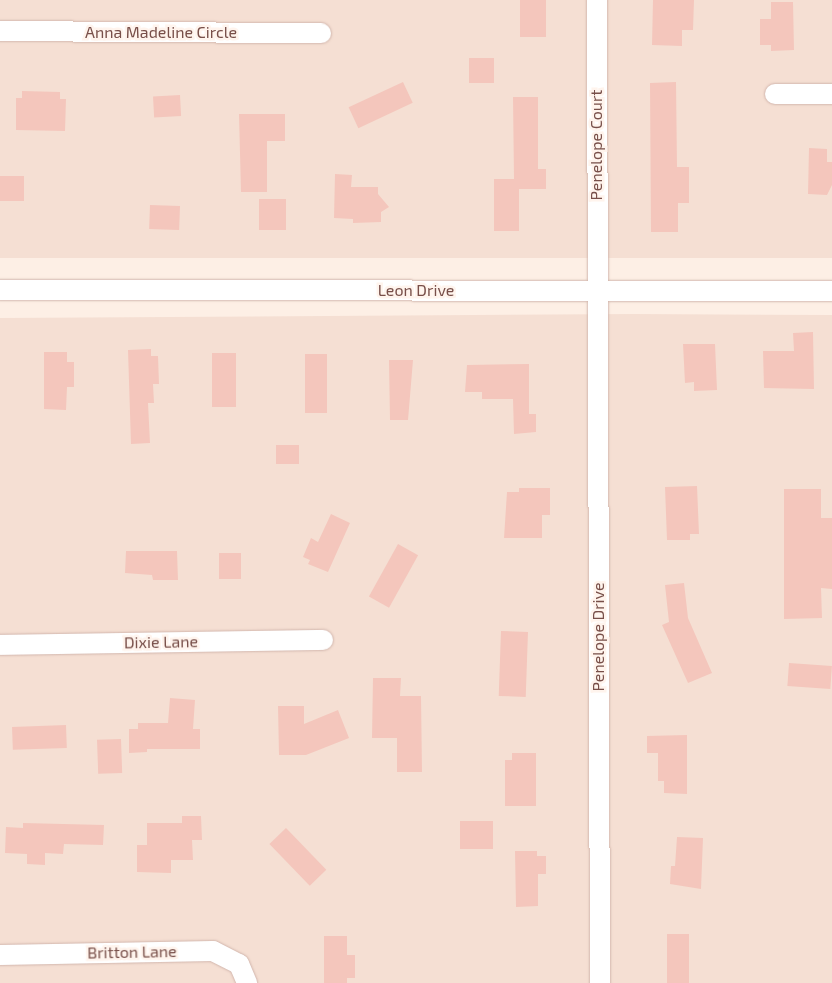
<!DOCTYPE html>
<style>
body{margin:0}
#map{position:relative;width:832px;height:983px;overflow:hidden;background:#fdefe5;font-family:"Exo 2",sans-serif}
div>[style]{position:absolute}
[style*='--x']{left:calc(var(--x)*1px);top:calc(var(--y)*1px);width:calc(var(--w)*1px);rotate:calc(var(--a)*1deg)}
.residential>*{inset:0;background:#f5dfd3;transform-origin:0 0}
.building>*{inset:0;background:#f4c6bc;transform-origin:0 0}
.roads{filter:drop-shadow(0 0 1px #d2b6ad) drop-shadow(0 0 1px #d2b6ad)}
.minor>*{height:20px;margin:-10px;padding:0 10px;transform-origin:10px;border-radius:10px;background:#fff}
span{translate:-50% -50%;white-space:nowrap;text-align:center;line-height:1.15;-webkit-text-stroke:5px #fff4ed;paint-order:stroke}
.street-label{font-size:16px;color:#784f49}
</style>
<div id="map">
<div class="residential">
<i style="left:0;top:0;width:832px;height:258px"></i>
<i style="clip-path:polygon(635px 314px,832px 315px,832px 983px,0 983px,0 318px)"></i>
</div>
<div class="building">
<i style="left:520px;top:0;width:26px;height:37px"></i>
<i style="clip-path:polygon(653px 0,694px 0,693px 30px,682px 30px,682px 46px,652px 45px)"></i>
<i style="clip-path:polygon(771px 2px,793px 2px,794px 50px,771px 51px,771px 45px,760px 45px,760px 19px,771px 19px)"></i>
<i style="left:469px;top:58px;width:25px;height:25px"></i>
<i style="left:403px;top:82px;width:23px;height:60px;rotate:65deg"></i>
<i style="clip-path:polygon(676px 82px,677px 167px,689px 167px,689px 203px,678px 203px,678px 232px,651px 232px,650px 83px)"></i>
<i style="clip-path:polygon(22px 91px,60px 92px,60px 99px,66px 99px,65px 131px,16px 130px,16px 98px,22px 98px)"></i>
<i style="left:180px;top:95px;width:21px;height:27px;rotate:87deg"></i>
<i style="clip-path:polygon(513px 97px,538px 97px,538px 169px,546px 169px,546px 189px,519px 189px,519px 231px,494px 231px,494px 179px,514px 179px)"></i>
<i style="clip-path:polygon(239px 114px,285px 114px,285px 141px,267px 141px,267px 192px,241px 192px)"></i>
<i style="clip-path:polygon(809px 148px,827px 149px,827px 162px,832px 162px,832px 185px,827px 195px,808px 194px)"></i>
<i style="clip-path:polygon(335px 174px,352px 175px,351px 187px,378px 187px,378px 194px,389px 207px,381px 212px,381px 222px,353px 223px,353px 219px,334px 218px)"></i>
<i style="left:0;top:176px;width:24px;height:25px"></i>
<i style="left:259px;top:199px;width:27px;height:31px"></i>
<i style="left:150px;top:205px;width:30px;height:24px;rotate:2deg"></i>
<i style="clip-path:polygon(813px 332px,814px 389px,764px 388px,763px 351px,794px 351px,793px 333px)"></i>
<i style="clip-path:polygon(683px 344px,715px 344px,717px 390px,694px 391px,694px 382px,685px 383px)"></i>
<i style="clip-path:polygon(151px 349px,151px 356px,158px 356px,159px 384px,153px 384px,154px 403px,148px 403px,150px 443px,131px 444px,128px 350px)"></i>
<i style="clip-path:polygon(44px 352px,67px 352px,67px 362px,74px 362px,74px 387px,67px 387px,66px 410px,44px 409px)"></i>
<i style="left:212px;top:353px;width:24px;height:54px"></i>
<i style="left:305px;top:354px;width:22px;height:59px"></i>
<i style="clip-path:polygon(389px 360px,413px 360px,408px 420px,390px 420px)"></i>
<i style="clip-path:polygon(529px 364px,529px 414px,536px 414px,536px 432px,514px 434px,513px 399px,482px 399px,482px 392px,465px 392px,467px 365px)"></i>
<i style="left:276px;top:445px;width:23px;height:19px"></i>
<i style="clip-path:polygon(697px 486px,699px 534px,690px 534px,690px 540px,667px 540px,665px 487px)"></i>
<i style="clip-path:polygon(519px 488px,550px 488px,550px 515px,542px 515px,542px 538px,504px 538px,507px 492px,519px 492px)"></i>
<i style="clip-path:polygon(784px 489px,821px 489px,821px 518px,832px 518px,832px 589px,821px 588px,822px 618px,784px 619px)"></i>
<i style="clip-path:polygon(331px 514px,350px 523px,328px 572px,308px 564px,310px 560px,303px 557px,311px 538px,318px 542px)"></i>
<i style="left:398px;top:544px;width:23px;height:60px;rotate:29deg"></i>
<i style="clip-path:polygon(126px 551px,177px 551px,178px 580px,153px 580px,152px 575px,125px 573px)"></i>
<i style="left:241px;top:553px;width:26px;height:22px;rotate:90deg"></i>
<i style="clip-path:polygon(684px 583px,688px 618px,712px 673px,688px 683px,662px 625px,669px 622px,665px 585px)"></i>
<i style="left:501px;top:631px;width:27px;height:65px;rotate:2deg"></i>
<i style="left:789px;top:663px;width:43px;height:23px;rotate:4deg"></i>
<i style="clip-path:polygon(373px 678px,401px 678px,400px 696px,421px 696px,422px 772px,397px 772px,397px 738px,372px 738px)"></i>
<i style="clip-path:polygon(170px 698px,195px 700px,193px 729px,200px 729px,200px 749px,147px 749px,147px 752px,129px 753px,129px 729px,138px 729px,138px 723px,168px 723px)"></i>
<i style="clip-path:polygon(278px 706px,304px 706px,304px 724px,338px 710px,349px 738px,306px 755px,279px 755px)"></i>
<i style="left:66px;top:725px;width:23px;height:54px;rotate:88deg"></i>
<i style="clip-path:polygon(687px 735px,687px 794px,664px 793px,664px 781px,658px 781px,658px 753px,647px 753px,647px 736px)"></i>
<i style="left:121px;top:739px;width:34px;height:24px;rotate:88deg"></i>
<i style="clip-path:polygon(512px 753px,536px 753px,536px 806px,505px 806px,505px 760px,512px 760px)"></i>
<i style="clip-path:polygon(182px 816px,201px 816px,202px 840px,192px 840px,193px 860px,171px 860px,171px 873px,137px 872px,137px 845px,147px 845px,147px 823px,182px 823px)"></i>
<i style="left:460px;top:821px;width:33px;height:28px"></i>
<i style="clip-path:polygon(23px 823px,104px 825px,103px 845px,64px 844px,63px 854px,45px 853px,45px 865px,27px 864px,27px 854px,5px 853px,6px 827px,23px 828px)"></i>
<i style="left:286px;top:828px;width:58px;height:23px;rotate:46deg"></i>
<i style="clip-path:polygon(677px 837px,703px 838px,701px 889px,670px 884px,671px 866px,675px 866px)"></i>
<i style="clip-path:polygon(515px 851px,537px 851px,537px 856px,546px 856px,546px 874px,538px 874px,538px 906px,516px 907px)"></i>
<i style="left:667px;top:934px;width:22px;height:49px"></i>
<i style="clip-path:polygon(324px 936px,347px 936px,347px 955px,355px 955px,355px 978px,347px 978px,347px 983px,324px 983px)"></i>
</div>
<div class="roads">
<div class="minor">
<i style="--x:597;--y:0;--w:983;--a:89.83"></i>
<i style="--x:0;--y:31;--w:321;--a:0.4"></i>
<i style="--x:775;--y:94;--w:57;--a:0"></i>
<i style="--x:0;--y:290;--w:832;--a:0.07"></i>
<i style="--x:0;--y:645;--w:323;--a:-0.9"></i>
<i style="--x:0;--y:955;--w:213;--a:-1.1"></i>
<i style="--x:213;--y:951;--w:29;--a:27"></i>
<i style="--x:239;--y:964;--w:21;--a:67"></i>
</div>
</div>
<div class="street-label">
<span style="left:161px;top:32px">Anna Madeline Circle</span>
<span style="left:596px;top:145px;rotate:-90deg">Penelope Court</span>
<span style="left:416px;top:290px">Leon Drive</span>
<span style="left:598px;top:637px;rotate:-90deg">Penelope Drive</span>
<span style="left:161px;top:642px;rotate:-1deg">Dixie Lane</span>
<span style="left:132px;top:952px;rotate:-1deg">Britton Lane</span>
</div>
</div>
